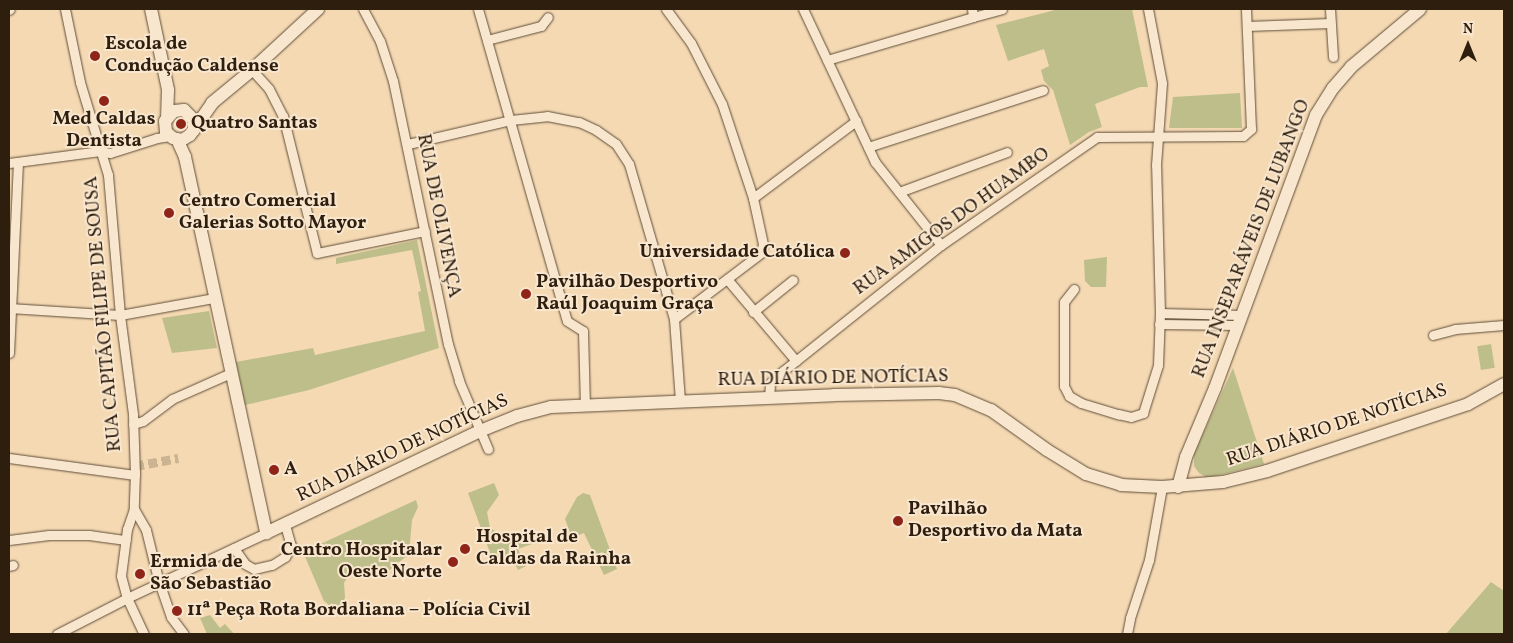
<!DOCTYPE html>
<meta charset="utf-8">
<style>
body{margin:0}
#map{position:relative;width:1513px;height:643px;overflow:hidden;background:#f4d9b3;font-family:Vollkorn,serif}
div>[style]{position:absolute}
[style*='--x']{left:calc(var(--x)*1px);top:calc(var(--y)*1px);width:calc(var(--w)*1px);rotate:calc(var(--a)*1deg)}
.green>*{inset:0;background:#bebe8b;transform-origin:0 0}
.street-tunnel>*{height:9px;margin-top:-4.5px;transform-origin:0;background:repeating-linear-gradient(90deg,#ccb492 0 9px,transparent 0 13.5px)}
.roads{filter:drop-shadow(0 0 1px #604d37) drop-shadow(0 0 1px #604d37)}
.street>*{height:9px;margin:-4.5px;padding:0 4.5px;transform-origin:4.5px;border-radius:4.5px;background:#f8e6ce}
.secondary>*{height:12px;margin:-6px;padding:0 6px;transform-origin:6px;border-radius:6px;background:#f8e6ce}
.dots>*{width:14px;height:14px;translate:-50% -50%;box-sizing:border-box;border:2px solid #f8e6ce;border-radius:50%}
span{translate:-50% -50%;white-space:nowrap;text-align:center;line-height:1.15;-webkit-text-stroke:4px #f8e6ce;paint-order:stroke}
.poi-label{font-size:19px;color:#2e1e0e;font-weight:700}
.left{translate:0 -50%;text-align:left}
.right{translate:-100% -50%;text-align:right}
.street-label{font-size:19px;color:#2e1e0e}
.frame{position:absolute;inset:0;border:10px solid #2e1e0e;pointer-events:none}
.north{position:absolute;left:1443px;top:20px;width:50px;height:50px;-webkit-text-stroke:4px #f8e6ce;paint-order:stroke;rotate:0deg;font-size:14px;font-weight:700;line-height:20px;text-align:center;color:#2e1e0e}
.north::after{content:'';display:block;margin:auto;width:18px;height:22px;background:#2e1e0e;clip-path:polygon(50% 0,100% 100%,50% 72%,0 100%)}
</style>
<div id="map">
<div class="green">
<i style="clip-path:polygon(1059px 9px,1132px 9px,1148px 87px,1140px 87px,1095px 104px,1102px 127px,1089px 132px,1070px 145px,1053px 90px,1044px 81px,1041px 70px,1049px 66px,1044px 49px,1008px 61px,996px 25px)"></i>
<i style="clip-path:polygon(1240px 93px,1242px 128px,1169px 128px,1173px 97px)"></i>
<i style="clip-path:polygon(417px 240px,439px 348px,309px 390px,245px 405px,236px 362px,313px 348px,315px 355px,425px 331px,418px 292px,421px 291px,412px 250px,336px 264px,336px 258px)"></i>
<i style="clip-path:polygon(1107px 257px,1106px 287px,1091px 287px,1085px 281px,1084px 260px)"></i>
<i style="clip-path:polygon(209px 311px,217px 348px,172px 353px,162px 318px)"></i>
<i style="left:1491px;top:344px;width:24px;height:14px;rotate:81deg"></i>
<i style="clip-path:polygon(1233px 368px,1264px 464px,1208px 478px,1199px 473px,1194px 466px,1194px 454px)"></i>
<i style="clip-path:polygon(494px 483px,499px 495px,487px 512px,490px 528px,511px 540px,528px 535px,532px 544px,518px 549px,526px 566px,518px 570px,514px 562px,505px 558px,492px 558px,468px 493px)"></i>
<i style="clip-path:polygon(583px 493px,590px 495px,617px 569px,604px 575px,584px 533px,572px 538px,565px 519px,577px 497px)"></i>
<i style="clip-path:polygon(416px 500px,418px 507px,412px 520px,409px 554px,387px 572px,363px 568px,349px 575px,344px 583px,345px 597px,342px 610px,334px 609px,324px 601px,303px 552px)"></i>
<i style="clip-path:polygon(1491px 582px,1504px 591px,1504px 634px,1446px 634px)"></i>
<i style="clip-path:polygon(210px 615px,220px 628px,225px 624px,234px 634px,207px 634px,200px 618px)"></i>
</div>
<div class="street-tunnel">
<i style="--x:135;--y:466;--w:44;--a:-10.5"></i>
</div>
<div class="roads">
<div class="street">
<i style="--x:363;--y:9;--w:36;--a:62"></i>
<i style="--x:380;--y:41;--w:42;--a:72"></i>
<i style="--x:393;--y:81;--w:269;--a:78.2"></i>
<i style="--x:448;--y:344;--w:39;--a:73"></i>
<i style="--x:459;--y:381;--w:74;--a:66.9"></i>
<i style="--x:478;--y:9;--w:324;--a:74.1"></i>
<i style="--x:567;--y:321;--w:19;--a:32"></i>
<i style="--x:583;--y:331;--w:74;--a:88.5"></i>
<i style="--x:666;--y:9;--w:42;--a:53.7"></i>
<i style="--x:691;--y:43;--w:68;--a:63.1"></i>
<i style="--x:722;--y:104;--w:99;--a:71.7"></i>
<i style="--x:753;--y:198;--w:47;--a:77.7"></i>
<i style="--x:763;--y:244;--w:9;--a:103"></i>
<i style="--x:761;--y:253;--w:109;--a:142.8"></i>
<i style="--x:803;--y:9;--w:169;--a:64.8"></i>
<i style="--x:875;--y:162;--w:106;--a:51.5"></i>
<i style="--x:1330;--y:9;--w:48;--a:86.4"></i>
<i style="--x:9;--y:10;--w:1;--a:-45"></i>
<i style="--x:973;--y:17;--w:30;--a:-15"></i>
<i style="--x:1247;--y:26;--w:83;--a:-2.1"></i>
<i style="--x:487;--y:40;--w:56;--a:-14.5"></i>
<i style="--x:541;--y:26;--w:11;--a:-52"></i>
<i style="--x:827;--y:60;--w:152;--a:-16.4"></i>
<i style="--x:973;--y:17;--w:8;--a:-97"></i>
<i style="--x:252;--y:70;--w:25;--a:48"></i>
<i style="--x:269;--y:89;--w:30;--a:63"></i>
<i style="--x:283;--y:116;--w:141;--a:76.1"></i>
<i style="--x:317;--y:253;--w:110;--a:-11.5"></i>
<i style="--x:408;--y:144;--w:106;--a:-13.1"></i>
<i style="--x:511;--y:120;--w:36;--a:-6"></i>
<i style="--x:547;--y:116;--w:33;--a:11"></i>
<i style="--x:579;--y:122;--w:19;--a:25"></i>
<i style="--x:596;--y:130;--w:24;--a:35"></i>
<i style="--x:616;--y:144;--w:24;--a:57"></i>
<i style="--x:629;--y:164;--w:161;--a:73.8"></i>
<i style="--x:674;--y:319;--w:82;--a:85.8"></i>
<i style="--x:868;--y:147;--w:184;--a:-18"></i>
<i style="--x:9;--y:163;--w:92;--a:-7.5"></i>
<i style="--x:100;--y:151;--w:10;--a:11"></i>
<i style="--x:110;--y:153;--w:49;--a:-17.7"></i>
<i style="--x:157;--y:138;--w:13;--a:-9"></i>
<i style="--x:899;--y:192;--w:115;--a:-20.3"></i>
<i style="--x:753;--y:198;--w:129;--a:-36.8"></i>
<i style="--x:727;--y:279;--w:107;--a:49.9"></i>
<i style="--x:1074;--y:289;--w:16;--a:128"></i>
<i style="--x:1064;--y:302;--w:84;--a:90"></i>
<i style="--x:1064;--y:386;--w:11;--a:63"></i>
<i style="--x:1069;--y:396;--w:14;--a:30"></i>
<i style="--x:1081;--y:403;--w:39;--a:17"></i>
<i style="--x:1118;--y:414;--w:13;--a:13"></i>
<i style="--x:1131;--y:417;--w:13;--a:-18"></i>
<i style="--x:1143;--y:413;--w:50;--a:-72.6"></i>
<i style="--x:1158;--y:365;--w:52;--a:-87.8"></i>
<i style="--x:1160;--y:313;--w:148;--a:-91.5"></i>
<i style="--x:1156;--y:165;--w:82;--a:-85.8"></i>
<i style="--x:1162;--y:83;--w:75;--a:-100.7"></i>
<i style="--x:9;--y:308;--w:111;--a:3.6"></i>
<i style="--x:120;--y:315;--w:96;--a:-10.3"></i>
<i style="--x:753;--y:312;--w:51;--a:-38.7"></i>
<i style="--x:1160;--y:313;--w:81;--a:1.4"></i>
<i style="--x:1159;--y:324;--w:79;--a:0.7"></i>
<i style="--x:1433;--y:335;--w:23;--a:-15"></i>
<i style="--x:1455;--y:329;--w:49;--a:-4.7"></i>
<i style="--x:9;--y:353;--w:191;--a:-87.3"></i>
<i style="--x:769;--y:398;--w:15;--a:-86"></i>
<i style="--x:770;--y:383;--w:18;--a:-43"></i>
<i style="--x:783;--y:371;--w:202;--a:-38.6"></i>
<i style="--x:941;--y:245;--w:190;--a:-34.7"></i>
<i style="--x:1097;--y:137;--w:146;--a:-0.4"></i>
<i style="--x:1243;--y:136;--w:11;--a:-41"></i>
<i style="--x:1251;--y:129;--w:120;--a:-92.4"></i>
<i style="--x:133;--y:424;--w:10;--a:-17"></i>
<i style="--x:143;--y:421;--w:36;--a:-37"></i>
<i style="--x:172;--y:399;--w:64;--a:-23.8"></i>
<i style="--x:9;--y:458;--w:127;--a:7.7"></i>
<i style="--x:135;--y:475;--w:61;--a:-91.9"></i>
<i style="--x:133;--y:414;--w:100;--a:-97.5"></i>
<i style="--x:120;--y:315;--w:141;--a:-94.9"></i>
<i style="--x:108;--y:175;--w:97;--a:-106.8"></i>
<i style="--x:80;--y:82;--w:75;--a:-101.6"></i>
<i style="--x:135;--y:472;--w:37;--a:92"></i>
<i style="--x:134;--y:509;--w:21;--a:109"></i>
<i style="--x:127;--y:529;--w:47;--a:97.3"></i>
<i style="--x:121;--y:576;--w:23;--a:75"></i>
<i style="--x:127;--y:598;--w:40;--a:65"></i>
<i style="--x:134;--y:509;--w:24;--a:60"></i>
<i style="--x:146;--y:530;--w:50;--a:76.2"></i>
<i style="--x:158;--y:579;--w:40;--a:71.1"></i>
<i style="--x:171;--y:617;--w:21;--a:53"></i>
<i style="--x:9;--y:540;--w:40;--a:-7.1"></i>
<i style="--x:49;--y:535;--w:40;--a:0"></i>
<i style="--x:89;--y:535;--w:37;--a:8"></i>
<i style="--x:234;--y:548;--w:19;--a:55"></i>
<i style="--x:245;--y:564;--w:10;--a:29"></i>
<i style="--x:254;--y:569;--w:18;--a:-13"></i>
<i style="--x:272;--y:565;--w:15;--a:-32"></i>
<i style="--x:285;--y:557;--w:13;--a:-61"></i>
<i style="--x:291;--y:546;--w:22;--a:-106"></i>
<i style="--x:9;--y:566;--w:4;--a:-14"></i>
<i style="--x:57;--y:634;--w:79;--a:-27.2"></i>
<i style="--x:127;--y:598;--w:153;--a:-25.1"></i>
<i style="--x:1127;--y:634;--w:16;--a:-79"></i>
<i style="--x:1130;--y:618;--w:61;--a:-71.9"></i>
<i style="--x:1149;--y:560;--w:74;--a:-79.9"></i>
</div>
<div class="secondary">
<i style="--x:151;--y:9;--w:83;--a:78.1"></i>
<i style="--x:168;--y:90;--w:27;--a:92"></i>
<i style="--x:194;--y:130;--w:10;--a:-90"></i>
<i style="--x:194;--y:120;--w:14;--a:-135"></i>
<i style="--x:184;--y:110;--w:10;--a:174"></i>
<i style="--x:174;--y:111;--w:13;--a:132"></i>
<i style="--x:165;--y:121;--w:11;--a:85"></i>
<i style="--x:166;--y:132;--w:9;--a:41"></i>
<i style="--x:173;--y:138;--w:9;--a:13"></i>
<i style="--x:182;--y:140;--w:9;--a:-32"></i>
<i style="--x:190;--y:135;--w:39;--a:-55"></i>
<i style="--x:212;--y:103;--w:52;--a:-39.5"></i>
<i style="--x:252;--y:70;--w:90;--a:-42.7"></i>
<i style="--x:177;--y:139;--w:20;--a:66"></i>
<i style="--x:185;--y:157;--w:385;--a:77.8"></i>
<i style="--x:266;--y:533;--w:237;--a:-25.5"></i>
<i style="--x:480;--y:431;--w:40;--a:-22"></i>
<i style="--x:517;--y:416;--w:35;--a:-15"></i>
<i style="--x:551;--y:407;--w:283;--a:-2.4"></i>
<i style="--x:834;--y:395;--w:105;--a:-1.1"></i>
<i style="--x:939;--y:393;--w:16;--a:7"></i>
<i style="--x:955;--y:395;--w:39;--a:23"></i>
<i style="--x:991;--y:410;--w:69;--a:35.5"></i>
<i style="--x:1047;--y:450;--w:46;--a:31.6"></i>
<i style="--x:1086;--y:474;--w:37;--a:17"></i>
<i style="--x:1121;--y:485;--w:41;--a:2.8"></i>
<i style="--x:1162;--y:487;--w:61;--a:-4.7"></i>
<i style="--x:1223;--y:482;--w:45;--a:-14"></i>
<i style="--x:1267;--y:471;--w:212;--a:-18.4"></i>
<i style="--x:1468;--y:404;--w:41;--a:-29.1"></i>
<i style="--x:1178;--y:487;--w:31;--a:-75"></i>
<i style="--x:1186;--y:457;--w:75;--a:-67.2"></i>
<i style="--x:1215;--y:388;--w:291;--a:-69.7"></i>
<i style="--x:1316;--y:115;--w:32;--a:-58"></i>
<i style="--x:1333;--y:88;--w:28;--a:-49"></i>
<i style="--x:1351;--y:67;--w:90;--a:-40"></i>
</div>
</div>
<div class="dots">
<i style="left:95px;top:56px;background:#8f2418"></i>
<i style="left:104px;top:101px;background:#8f2418"></i>
<i style="left:181px;top:124px;background:#8f2418"></i>
<i style="left:169px;top:213px;background:#8f2418"></i>
<i style="left:845px;top:253px;background:#8f2418"></i>
<i style="left:526px;top:294px;background:#8f2418"></i>
<i style="left:274px;top:470px;background:#8f2418"></i>
<i style="left:898px;top:521px;background:#8f2418"></i>
<i style="left:465px;top:549px;background:#8f2418"></i>
<i style="left:453px;top:562px;background:#8f2418"></i>
<i style="left:140px;top:574px;background:#8f2418"></i>
<i style="left:177px;top:611px;background:#8f2418"></i>
</div>
<div class="poi-label">
<span class="left" style="left:105px;top:56px">Escola de<br>Condução Caldense</span>
<span style="left:104px;top:131px">Med Caldas<br>Dentista</span>
<span class="left" style="left:191px;top:124px">Quatro Santas</span>
<span class="left" style="left:179px;top:213px">Centro Comercial<br>Galerias Sotto Mayor</span>
<span class="right" style="left:835px;top:253px">Universidade Católica</span>
<span class="left" style="left:536px;top:294px">Pavilhão Desportivo<br>Raúl Joaquim Graça</span>
<span class="left" style="left:284px;top:470px">A</span>
<span class="left" style="left:908px;top:521px">Pavilhão<br>Desportivo da Mata</span>
<span class="left" style="left:476px;top:549px">Hospital de<br>Caldas da Rainha</span>
<span class="right" style="left:442px;top:562px">Centro Hospitalar<br>Oeste Norte</span>
<span class="left" style="left:150px;top:574px">Ermida de<br>São Sebastião</span>
<span class="left" style="left:187px;top:611px">11ª Peça Rota Bordaliana – Polícia Civil</span>
</div>
<div class="street-label">
<span style="left:438px;top:216px;rotate:79deg">RUA DE OLIVENÇA</span>
<span style="left:952px;top:222px;rotate:-36deg">RUA AMIGOS DO HUAMBO</span>
<span style="left:1252px;top:239px;rotate:-69deg">RUA INSEPARÁVEIS DE LUBANGO</span>
<span style="left:104px;top:314px;rotate:-95deg">RUA CAPITÃO FILIPE DE SOUSA</span>
<span style="left:833px;top:379px;rotate:-1deg">RUA DIÁRIO DE NOTÍCIAS</span>
<span style="left:1337px;top:426px;rotate:-18deg">RUA DIÁRIO DE NOTÍCIAS</span>
<span style="left:403px;top:449px;rotate:-25deg">RUA DIÁRIO DE NOTÍCIAS</span>
</div>
<div class="frame"></div>
<div class="north">N</div>
</div>
